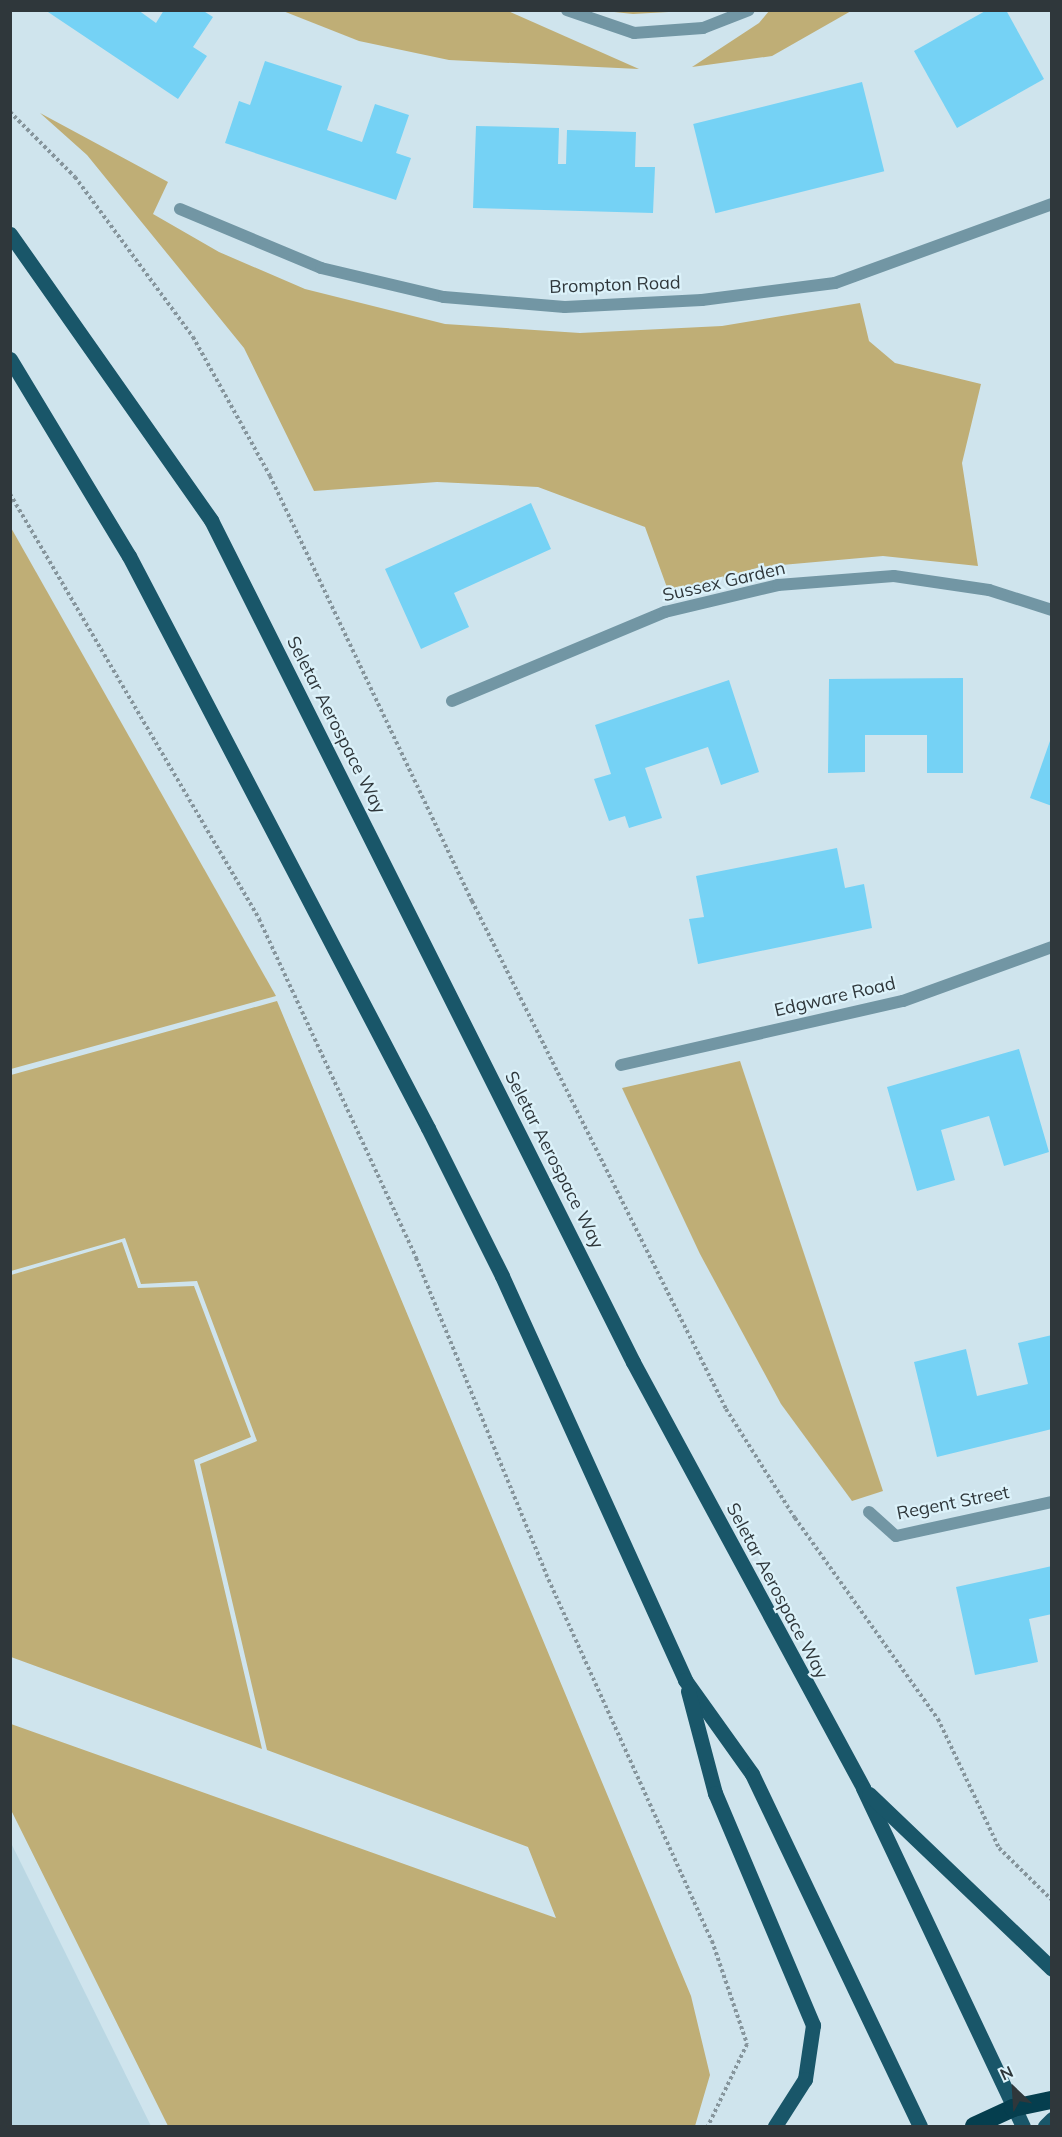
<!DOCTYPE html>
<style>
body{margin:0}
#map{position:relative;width:1062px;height:2137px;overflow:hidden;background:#cfe4ed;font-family:Mulish,sans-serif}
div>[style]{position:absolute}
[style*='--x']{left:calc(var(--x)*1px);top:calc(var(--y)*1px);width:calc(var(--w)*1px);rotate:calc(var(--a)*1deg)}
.built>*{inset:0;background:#bad7e3}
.green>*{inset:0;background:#bfae76}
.building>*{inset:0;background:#75d2f5;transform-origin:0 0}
.path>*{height:4px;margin-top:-2px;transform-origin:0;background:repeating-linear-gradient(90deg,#86959c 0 3px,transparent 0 6px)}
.minor>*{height:12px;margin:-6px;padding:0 6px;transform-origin:6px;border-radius:6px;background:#7296a4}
.primary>*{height:15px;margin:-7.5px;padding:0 7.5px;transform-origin:7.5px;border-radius:7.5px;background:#195669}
.motorway>*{height:18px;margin:-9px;padding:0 9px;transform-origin:9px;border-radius:9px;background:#053e4e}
span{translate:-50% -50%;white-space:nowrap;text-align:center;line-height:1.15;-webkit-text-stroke:4.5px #dcf2fa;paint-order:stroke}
.street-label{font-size:18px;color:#2f373b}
.frame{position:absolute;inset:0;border:12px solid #2f373b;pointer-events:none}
.north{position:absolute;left:984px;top:2059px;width:60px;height:60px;-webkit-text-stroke:4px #dcf2fa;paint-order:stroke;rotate:335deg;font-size:16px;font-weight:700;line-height:24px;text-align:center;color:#2f373b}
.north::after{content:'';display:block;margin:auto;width:21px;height:27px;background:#2f373b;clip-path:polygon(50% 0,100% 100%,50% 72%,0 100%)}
</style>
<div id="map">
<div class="built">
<i style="clip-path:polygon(11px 1843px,151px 2126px,11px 2126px)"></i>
</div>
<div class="green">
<i style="clip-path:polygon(283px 11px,508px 11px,639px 69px,449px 60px,359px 41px)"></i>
<i style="clip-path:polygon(605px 11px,686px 11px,633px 14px)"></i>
<i style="clip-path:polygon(769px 11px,851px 11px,772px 56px,692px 67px,759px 23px)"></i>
<i style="clip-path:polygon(40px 113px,168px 182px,153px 214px,219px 252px,305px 289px,445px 324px,580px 333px,722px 326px,860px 303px,869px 341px,895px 363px,981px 384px,962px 463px,978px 566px,883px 556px,760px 567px,669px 593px,645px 527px,538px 487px,437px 482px,314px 491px,244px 348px,87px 155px)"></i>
<i style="clip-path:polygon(10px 526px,276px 996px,11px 1069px,10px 1069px)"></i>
<i style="clip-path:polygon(277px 1001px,691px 1996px,710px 2075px,695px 2126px,168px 2126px,11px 1810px,11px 1724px,556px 1918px,528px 1847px,267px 1750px,200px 1464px,257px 1441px,197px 1281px,141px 1284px,125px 1238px,11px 1271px,11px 1075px)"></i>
<i style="clip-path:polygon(740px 1061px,883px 1491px,852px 1501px,781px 1404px,700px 1254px,622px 1088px)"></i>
<i style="clip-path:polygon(122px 1242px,138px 1288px,194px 1286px,251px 1437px,194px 1460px,262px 1749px,11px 1657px,11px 1275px)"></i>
</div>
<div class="building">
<i style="clip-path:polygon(45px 10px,138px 10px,156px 23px,164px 10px,202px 10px,213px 17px,193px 47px,207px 56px,178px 99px)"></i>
<i style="clip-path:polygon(987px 10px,1006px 10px,1044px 79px,957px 128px,914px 51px)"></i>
<i style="clip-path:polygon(265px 61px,342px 86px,327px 130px,362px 142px,375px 104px,409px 115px,396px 153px,411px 158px,396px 200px,225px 143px,239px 101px,250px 105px)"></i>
<i style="left:862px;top:82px;width:92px;height:174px;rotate:76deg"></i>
<i style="clip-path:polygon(476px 126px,559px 128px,558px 164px,566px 164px,567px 130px,636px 132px,635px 167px,655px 167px,653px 213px,473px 208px)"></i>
<i style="clip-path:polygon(531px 503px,551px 549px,454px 593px,469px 627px,421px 649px,385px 569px)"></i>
<i style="clip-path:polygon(963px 678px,963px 773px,927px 773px,927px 735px,865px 735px,865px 772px,828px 773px,829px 679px)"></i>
<i style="clip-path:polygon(729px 680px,759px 772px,721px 785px,708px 747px,645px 768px,662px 818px,629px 828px,625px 816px,609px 821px,594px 779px,611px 774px,595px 725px)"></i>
<i style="clip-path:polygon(1051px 738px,1052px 738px,1052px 806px,1030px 798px)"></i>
<i style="clip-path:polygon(837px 848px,845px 888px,864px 884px,872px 928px,698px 964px,689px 919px,704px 917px,696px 876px)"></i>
<i style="clip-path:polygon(1019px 1049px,1049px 1152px,1004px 1166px,989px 1116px,941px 1130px,955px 1180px,917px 1191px,887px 1087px)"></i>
<i style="clip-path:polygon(1052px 1335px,1052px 1429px,937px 1457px,914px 1362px,966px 1349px,977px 1396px,1028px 1384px,1018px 1343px)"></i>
<i style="clip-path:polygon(1052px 1566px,1052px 1614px,1029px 1619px,1038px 1662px,975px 1675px,956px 1587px)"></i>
</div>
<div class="path">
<i style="--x:10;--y:112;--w:92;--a:45"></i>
<i style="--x:75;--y:177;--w:199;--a:53.6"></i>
<i style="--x:193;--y:337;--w:159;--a:61"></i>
<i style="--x:270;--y:476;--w:471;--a:64.6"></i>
<i style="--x:472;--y:901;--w:568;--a:63.43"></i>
<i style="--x:726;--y:1409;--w:129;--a:57.7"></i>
<i style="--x:795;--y:1518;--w:247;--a:54.6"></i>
<i style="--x:938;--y:1719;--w:143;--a:64.7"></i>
<i style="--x:999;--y:1848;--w:74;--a:44.5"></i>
<i style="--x:10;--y:494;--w:493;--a:59.6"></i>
<i style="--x:259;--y:919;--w:374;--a:65.1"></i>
<i style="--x:416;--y:1258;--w:342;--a:67.6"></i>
<i style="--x:546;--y:1574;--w:403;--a:65.7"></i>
<i style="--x:712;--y:1941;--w:109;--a:71.2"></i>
<i style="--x:747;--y:2044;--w:91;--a:115.4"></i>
</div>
<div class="minor">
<i style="--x:567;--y:10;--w:71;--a:18.9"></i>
<i style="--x:634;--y:33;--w:69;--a:-4.1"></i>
<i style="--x:703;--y:28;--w:49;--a:-21.4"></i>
<i style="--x:180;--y:209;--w:153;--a:22.7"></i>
<i style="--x:321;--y:268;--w:126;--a:13.3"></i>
<i style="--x:444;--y:297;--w:121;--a:4.7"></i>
<i style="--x:565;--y:307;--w:137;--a:-2.9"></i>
<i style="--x:702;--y:300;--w:134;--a:-7.3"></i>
<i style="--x:835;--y:283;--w:231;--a:-20"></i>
<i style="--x:452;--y:701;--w:231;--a:-22.7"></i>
<i style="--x:665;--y:612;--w:116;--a:-13.4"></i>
<i style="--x:778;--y:585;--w:116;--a:-4.4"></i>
<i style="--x:894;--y:576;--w:96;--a:8.4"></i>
<i style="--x:989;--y:590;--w:66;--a:17.6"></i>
<i style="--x:621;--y:1065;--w:289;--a:-12.8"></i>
<i style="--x:903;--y:1001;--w:158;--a:-19.9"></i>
<i style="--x:869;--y:1512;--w:36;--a:42"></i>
<i style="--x:896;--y:1536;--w:160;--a:-12.3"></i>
</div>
<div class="primary">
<i style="--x:10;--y:234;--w:350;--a:54.9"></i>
<i style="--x:211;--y:520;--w:942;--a:63.38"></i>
<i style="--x:633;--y:1362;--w:484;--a:61.6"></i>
<i style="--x:863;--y:1788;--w:374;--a:64.7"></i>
<i style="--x:10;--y:359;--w:230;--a:58.9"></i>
<i style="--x:129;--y:556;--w:645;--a:62.4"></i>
<i style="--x:428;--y:1128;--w:165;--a:63.4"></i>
<i style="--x:502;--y:1276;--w:444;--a:65.6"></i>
<i style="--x:685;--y:1680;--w:115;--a:54.5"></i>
<i style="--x:752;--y:1774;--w:390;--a:64.5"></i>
<i style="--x:688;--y:1691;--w:106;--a:75.2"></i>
<i style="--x:715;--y:1793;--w:252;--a:67.1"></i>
<i style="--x:813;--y:2025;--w:55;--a:98.4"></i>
<i style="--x:805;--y:2079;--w:56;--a:122.6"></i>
<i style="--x:869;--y:1794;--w:253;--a:43.7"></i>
<i style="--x:1045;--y:2126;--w:10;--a:-45"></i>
</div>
<div class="motorway">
<i style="--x:974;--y:2126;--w:43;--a:-24.8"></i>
<i style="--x:1013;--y:2108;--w:40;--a:-12"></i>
</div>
<div class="street-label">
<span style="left:615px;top:285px;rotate:-2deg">Brompton Road</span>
<span style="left:724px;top:582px;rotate:-13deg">Sussex Garden</span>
<span style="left:336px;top:725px;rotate:63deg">Seletar Aerospace Way</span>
<span style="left:835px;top:997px;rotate:-13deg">Edgware Road</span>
<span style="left:554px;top:1160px;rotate:63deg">Seletar Aerospace Way</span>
<span style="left:953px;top:1503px;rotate:-11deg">Regent Street</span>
<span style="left:777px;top:1591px;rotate:62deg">Seletar Aerospace Way</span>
</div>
<div class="frame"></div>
<div class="north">N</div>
</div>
